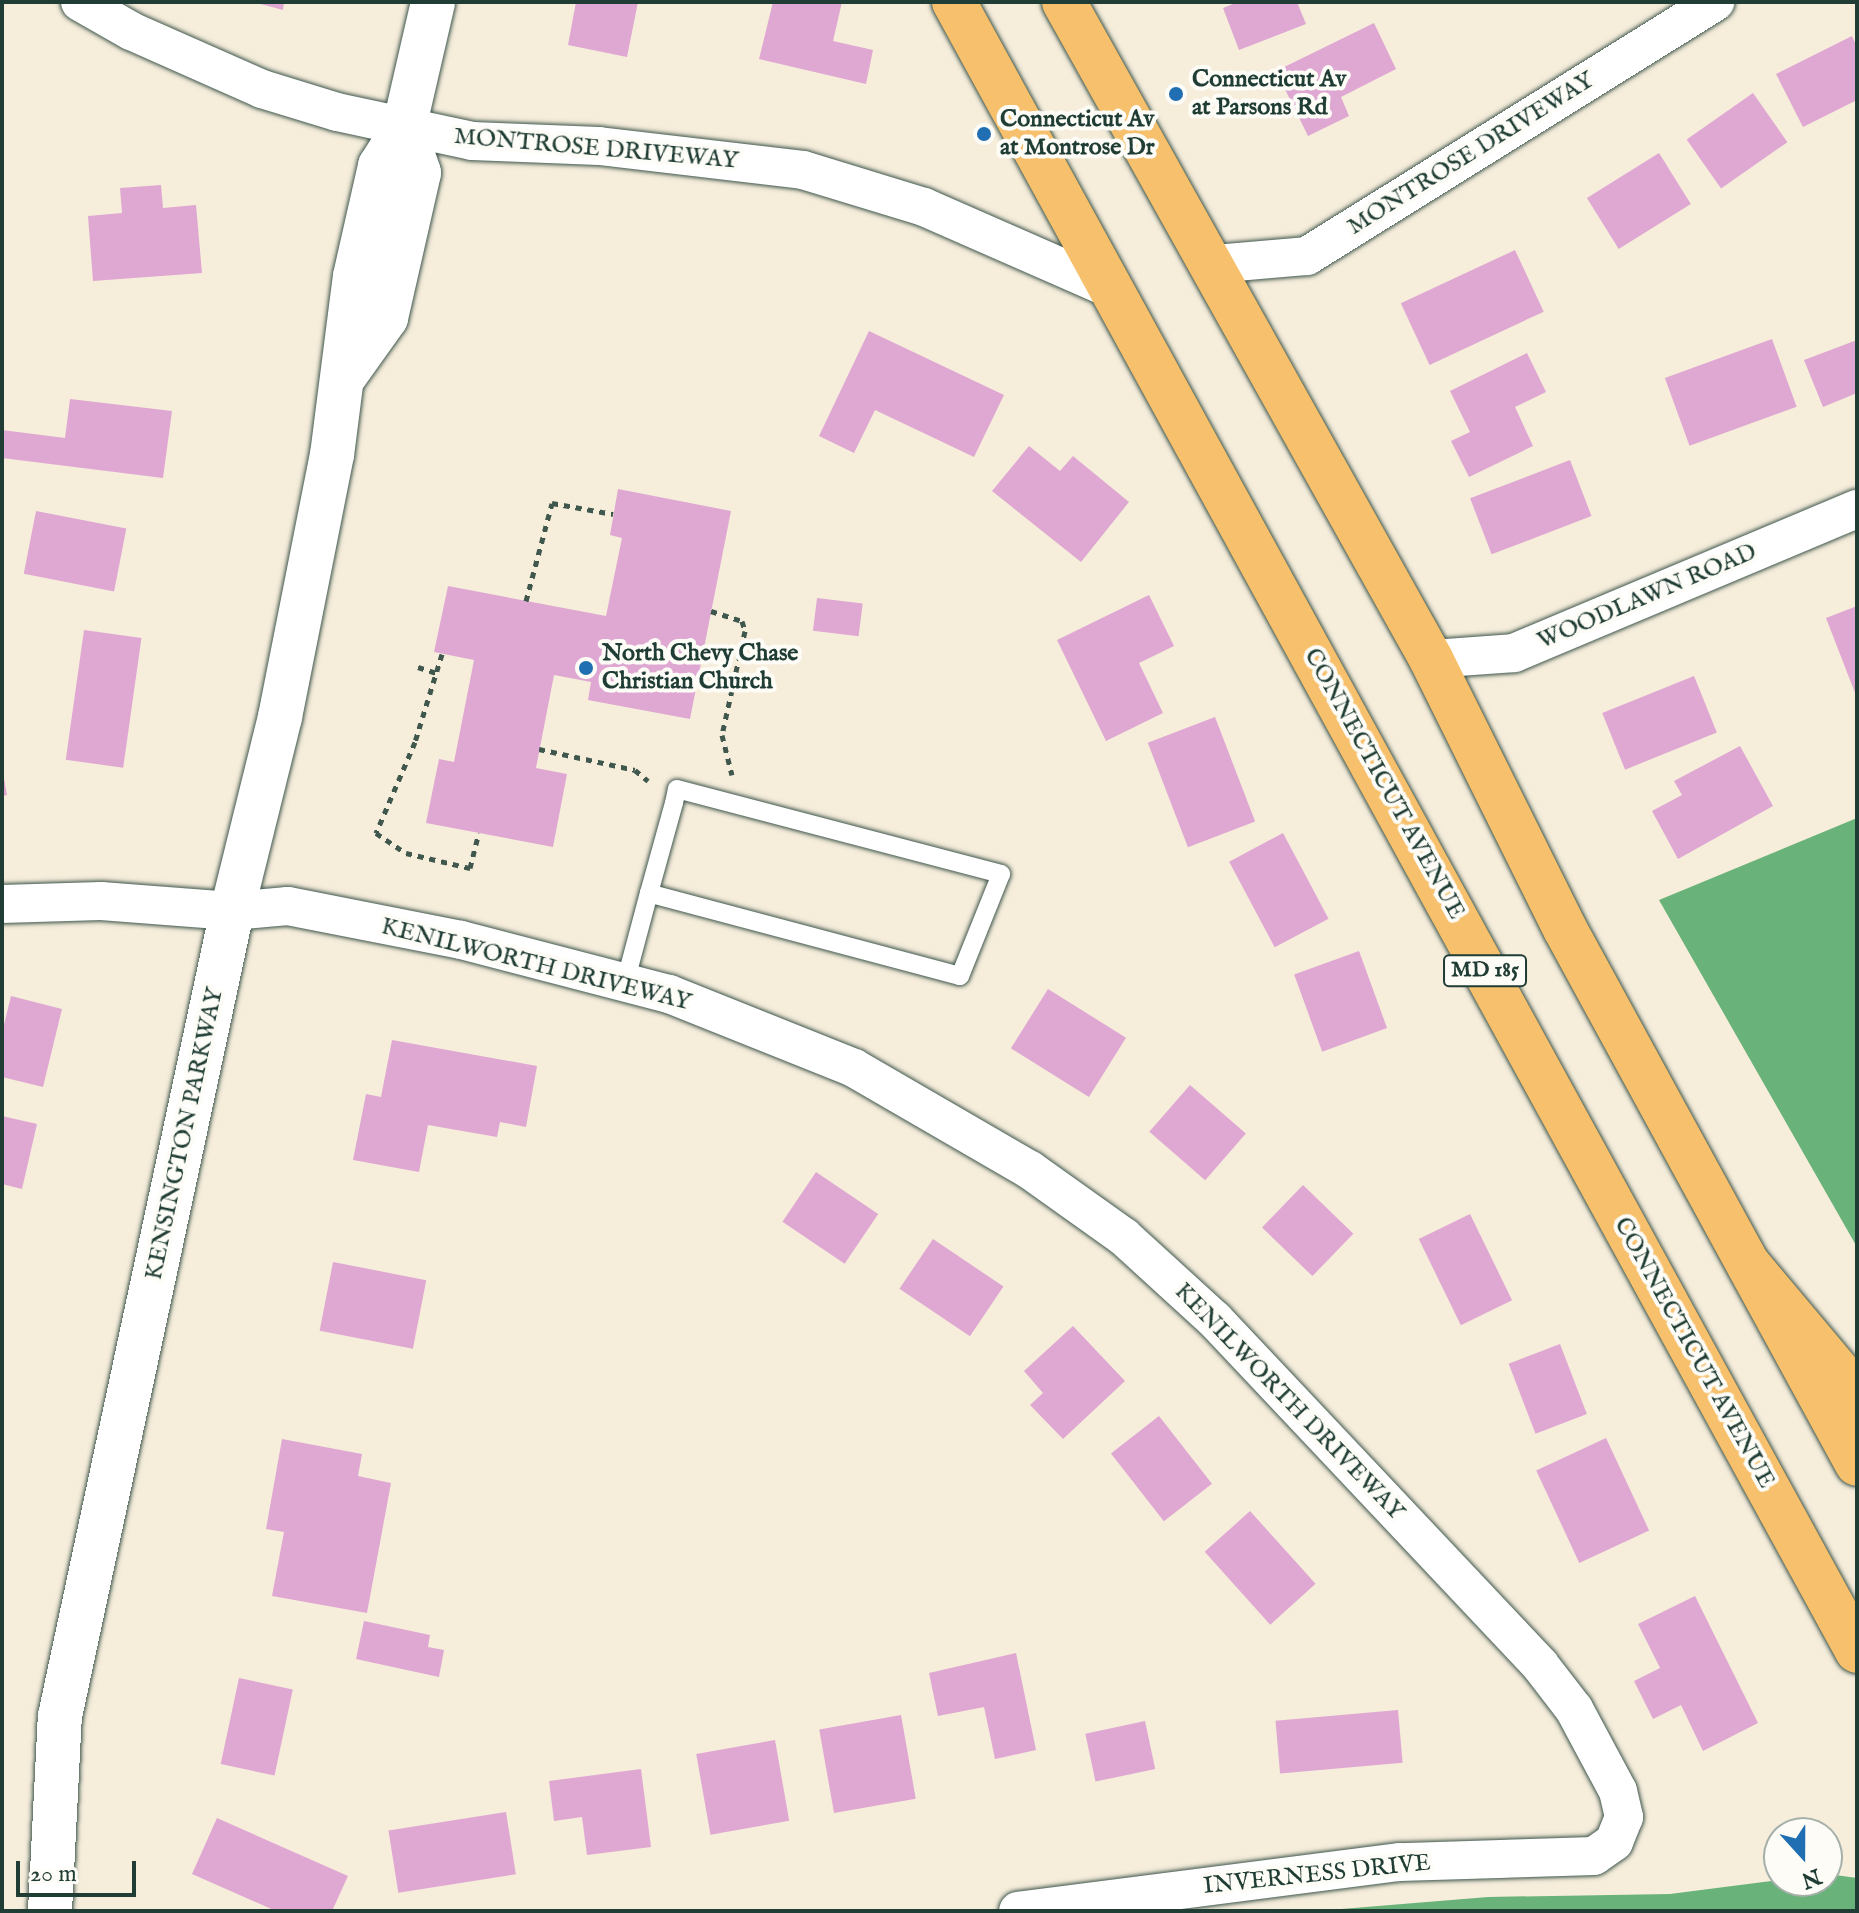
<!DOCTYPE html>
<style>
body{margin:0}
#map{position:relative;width:1859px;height:1913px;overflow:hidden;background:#f6eddb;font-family:"IM FELL English",serif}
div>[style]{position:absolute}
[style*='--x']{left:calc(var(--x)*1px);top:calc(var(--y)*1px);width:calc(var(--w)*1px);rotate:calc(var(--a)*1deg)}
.forest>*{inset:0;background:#69b279}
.building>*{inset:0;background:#dfa8d3;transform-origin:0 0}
.path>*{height:5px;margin-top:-2.5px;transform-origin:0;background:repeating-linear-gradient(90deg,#3f574d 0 6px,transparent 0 12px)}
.roads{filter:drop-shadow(0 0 2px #3f574d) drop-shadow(0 0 2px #3f574d)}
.service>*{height:18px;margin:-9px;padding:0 9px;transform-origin:9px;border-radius:9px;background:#fff}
.minor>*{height:38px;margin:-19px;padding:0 19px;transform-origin:19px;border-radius:19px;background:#fff}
.tertiary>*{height:44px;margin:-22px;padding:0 22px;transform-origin:22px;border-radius:22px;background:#fff}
.primary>*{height:44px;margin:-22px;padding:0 22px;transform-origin:22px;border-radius:22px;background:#f7c06c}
.motorway>*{height:44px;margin:-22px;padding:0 22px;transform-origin:22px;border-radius:22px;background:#f7c06c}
.dots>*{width:22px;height:22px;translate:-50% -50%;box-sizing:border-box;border:4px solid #fdfcf7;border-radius:50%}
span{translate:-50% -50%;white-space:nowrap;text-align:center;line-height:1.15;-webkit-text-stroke:8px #fdfcf7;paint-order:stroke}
.shield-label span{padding:2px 6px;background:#fdfcf7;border:2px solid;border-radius:6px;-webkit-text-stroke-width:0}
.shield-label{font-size:22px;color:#1f3d34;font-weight:700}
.poi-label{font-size:24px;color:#1f3d34;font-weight:700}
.left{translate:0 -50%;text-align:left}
.street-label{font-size:24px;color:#1f3d34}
.frame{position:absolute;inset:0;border:4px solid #1f3d34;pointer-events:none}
.north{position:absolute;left:1763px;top:1817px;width:80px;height:80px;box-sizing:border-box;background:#fdfcf7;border:2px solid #a4b0a9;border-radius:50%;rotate:159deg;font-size:22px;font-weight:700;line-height:32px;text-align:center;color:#1f3d34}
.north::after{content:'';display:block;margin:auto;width:28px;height:36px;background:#1f6fb2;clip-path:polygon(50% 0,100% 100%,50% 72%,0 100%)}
.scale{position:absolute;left:16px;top:1861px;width:120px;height:36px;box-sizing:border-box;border:4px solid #1f3d34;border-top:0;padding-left:10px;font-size:24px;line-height:28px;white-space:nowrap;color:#1f3d34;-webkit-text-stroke:6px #fdfcf7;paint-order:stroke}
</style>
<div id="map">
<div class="forest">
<i style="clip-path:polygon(1857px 818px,1857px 1247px,1659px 900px)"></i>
<i style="clip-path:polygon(1828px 1874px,1857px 1878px,1857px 1911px,1317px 1911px,1488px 1897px,1670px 1894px,1779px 1880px,1827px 1881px)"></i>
</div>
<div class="building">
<i style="clip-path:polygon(253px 2px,284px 2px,283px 10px)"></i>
<i style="clip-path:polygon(576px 2px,638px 2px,627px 57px,568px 45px)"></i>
<i style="clip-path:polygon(773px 2px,842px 2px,833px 41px,873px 50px,866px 84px,759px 59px)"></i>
<i style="clip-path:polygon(1238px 2px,1297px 2px,1306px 24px,1239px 50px,1223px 8px)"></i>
<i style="clip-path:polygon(1374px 23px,1396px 69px,1341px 97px,1349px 116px,1308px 136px,1276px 71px)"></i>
<i style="clip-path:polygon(1852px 36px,1857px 47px,1857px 100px,1803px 127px,1776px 74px)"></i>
<i style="left:1753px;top:93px;width:60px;height:81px;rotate:55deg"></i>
<i style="left:1659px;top:153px;width:60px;height:85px;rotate:58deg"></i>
<i style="clip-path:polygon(161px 185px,163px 208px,196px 205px,202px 273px,93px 281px,88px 216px,122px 213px,120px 188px)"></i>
<i style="left:1515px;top:250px;width:68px;height:126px;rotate:65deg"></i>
<i style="clip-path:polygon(869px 331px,1004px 395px,974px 457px,875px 410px,854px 453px,819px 436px)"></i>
<i style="left:1772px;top:339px;width:72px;height:114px;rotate:70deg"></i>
<i style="clip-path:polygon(1857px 340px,1857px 393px,1823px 407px,1804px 360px)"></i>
<i style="clip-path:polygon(1527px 353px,1546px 392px,1515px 407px,1533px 446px,1469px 477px,1451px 441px,1470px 432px,1450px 391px)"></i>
<i style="clip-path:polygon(70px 399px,172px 411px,163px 478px,2px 458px,2px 430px,65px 438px)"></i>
<i style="clip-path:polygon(1029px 446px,1060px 471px,1073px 456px,1129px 502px,1081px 562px,992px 491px)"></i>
<i style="left:1570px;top:460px;width:60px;height:107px;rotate:69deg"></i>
<i style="clip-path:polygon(618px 489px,731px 511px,690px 719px,588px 700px,591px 682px,554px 675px,536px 768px,567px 774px,553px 847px,426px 823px,439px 759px,454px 762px,474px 660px,434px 652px,448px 586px,606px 616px,622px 538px,610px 535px)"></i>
<i style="left:36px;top:511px;width:92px;height:64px;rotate:11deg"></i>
<i style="clip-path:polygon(1149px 595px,1174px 646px,1139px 663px,1163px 713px,1106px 741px,1057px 640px)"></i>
<i style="left:817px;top:598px;width:46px;height:33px;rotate:7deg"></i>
<i style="clip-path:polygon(1857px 606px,1857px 698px,1826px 618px)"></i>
<i style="left:84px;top:630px;width:58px;height:131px;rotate:8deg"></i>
<i style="left:1694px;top:676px;width:61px;height:99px;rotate:68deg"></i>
<i style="left:1215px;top:717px;width:112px;height:72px;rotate:69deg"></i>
<i style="clip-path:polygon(1740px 746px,1773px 806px,1678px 859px,1652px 811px,1682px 795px,1674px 781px)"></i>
<i style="clip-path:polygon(2px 767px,7px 795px,2px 796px)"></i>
<i style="left:1283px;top:833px;width:97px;height:61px;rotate:62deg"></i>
<i style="left:1359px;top:951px;width:82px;height:69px;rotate:70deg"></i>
<i style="left:1048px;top:989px;width:92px;height:70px;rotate:32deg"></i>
<i style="clip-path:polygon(11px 996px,62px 1009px,43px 1087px,2px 1077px,2px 1033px)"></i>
<i style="clip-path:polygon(392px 1040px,537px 1066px,526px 1127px,500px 1122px,497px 1137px,428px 1125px,419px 1172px,353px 1160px,366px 1094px,381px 1097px)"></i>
<i style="left:1190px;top:1085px;width:74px;height:62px;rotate:41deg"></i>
<i style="clip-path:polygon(2px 1116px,37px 1124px,22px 1189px,2px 1184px)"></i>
<i style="left:816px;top:1172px;width:75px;height:60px;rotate:34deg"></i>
<i style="left:1303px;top:1185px;width:70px;height:59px;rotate:44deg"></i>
<i style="left:1470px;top:1214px;width:96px;height:57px;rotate:64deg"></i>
<i style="left:933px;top:1239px;width:85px;height:60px;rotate:34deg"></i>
<i style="left:333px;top:1262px;width:95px;height:70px;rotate:11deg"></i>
<i style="clip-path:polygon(1073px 1326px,1125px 1381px,1063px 1439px,1030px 1405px,1043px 1393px,1024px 1371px)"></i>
<i style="left:1560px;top:1344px;width:75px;height:55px;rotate:69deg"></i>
<i style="left:1159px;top:1416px;width:86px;height:61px;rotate:52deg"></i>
<i style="left:1606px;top:1438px;width:102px;height:77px;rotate:65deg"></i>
<i style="clip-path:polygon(282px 1439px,362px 1454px,358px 1476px,391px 1483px,367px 1613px,272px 1596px,284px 1532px,266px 1529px)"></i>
<i style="left:1250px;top:1511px;width:98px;height:61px;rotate:48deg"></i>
<i style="clip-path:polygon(1695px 1596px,1758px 1723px,1703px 1751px,1681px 1705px,1653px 1719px,1634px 1681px,1660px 1668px,1638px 1624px)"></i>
<i style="clip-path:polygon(364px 1621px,430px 1635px,428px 1647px,444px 1650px,439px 1677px,356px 1659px)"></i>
<i style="clip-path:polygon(1016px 1653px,1036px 1750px,995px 1759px,984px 1707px,938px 1716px,929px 1673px)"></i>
<i style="left:239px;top:1678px;width:55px;height:88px;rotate:12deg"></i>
<i style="left:1398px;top:1710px;width:53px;height:123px;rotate:85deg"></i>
<i style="left:901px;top:1715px;width:85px;height:83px;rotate:80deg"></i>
<i style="left:1145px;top:1721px;width:49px;height:61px;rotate:78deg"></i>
<i style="left:775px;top:1740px;width:82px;height:80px;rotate:80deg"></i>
<i style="clip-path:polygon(641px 1769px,651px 1847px,587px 1855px,582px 1817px,554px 1821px,549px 1781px)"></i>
<i style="left:506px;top:1812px;width:63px;height:119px;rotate:81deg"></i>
<i style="clip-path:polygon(217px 1818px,348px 1876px,332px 1911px,276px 1911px,192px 1874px)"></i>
</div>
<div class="path">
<i style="--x:526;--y:601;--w:101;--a:-75.1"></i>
<i style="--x:552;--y:503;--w:62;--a:10.2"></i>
<i style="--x:711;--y:611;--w:33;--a:18"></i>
<i style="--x:742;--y:621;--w:10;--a:73"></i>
<i style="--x:745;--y:631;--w:107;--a:102.5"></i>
<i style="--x:722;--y:735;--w:41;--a:76"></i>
<i style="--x:442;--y:654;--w:92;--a:107.1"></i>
<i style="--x:415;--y:742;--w:99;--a:113.2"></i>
<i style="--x:376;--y:833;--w:36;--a:34"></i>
<i style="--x:406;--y:853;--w:66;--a:13.2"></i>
<i style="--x:470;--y:868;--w:36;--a:-76"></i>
<i style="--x:418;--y:667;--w:19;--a:18"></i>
<i style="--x:539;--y:749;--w:98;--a:12.3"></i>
<i style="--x:635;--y:770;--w:17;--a:40"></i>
</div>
<div class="roads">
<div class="service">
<i style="--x:625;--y:983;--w:93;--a:-75.1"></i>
<i style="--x:649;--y:893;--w:93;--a:-74.5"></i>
<i style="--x:674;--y:803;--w:14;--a:-78"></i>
<i style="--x:677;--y:789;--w:335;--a:14.7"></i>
<i style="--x:1001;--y:874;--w:110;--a:111.9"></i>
<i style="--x:960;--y:976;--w:322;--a:-165.1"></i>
</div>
<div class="minor">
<i style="--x:80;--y:2;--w:59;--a:29.6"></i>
<i style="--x:131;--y:31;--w:143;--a:23.9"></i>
<i style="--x:262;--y:89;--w:78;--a:17"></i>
<i style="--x:337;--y:112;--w:138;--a:12.1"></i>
<i style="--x:472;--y:141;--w:127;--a:2.3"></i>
<i style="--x:599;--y:146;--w:205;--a:6.7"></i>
<i style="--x:803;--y:170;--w:127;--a:17"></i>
<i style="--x:924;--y:207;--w:206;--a:23.7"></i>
<i style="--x:1214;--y:264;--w:93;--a:-4.9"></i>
<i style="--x:1307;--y:256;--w:481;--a:-31.9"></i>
<i style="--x:1431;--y:659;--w:83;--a:-4.1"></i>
<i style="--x:1514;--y:653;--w:372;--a:-22.8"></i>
<i style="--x:2;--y:904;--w:99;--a:-1.7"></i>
<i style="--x:101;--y:901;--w:131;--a:4.4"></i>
<i style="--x:232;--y:911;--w:56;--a:-5.1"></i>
<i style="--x:288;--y:906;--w:176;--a:11.1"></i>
<i style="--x:461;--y:940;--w:215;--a:14.6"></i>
<i style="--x:669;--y:994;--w:199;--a:21.8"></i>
<i style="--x:854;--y:1068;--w:203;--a:30.1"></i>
<i style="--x:1030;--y:1170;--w:115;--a:35.5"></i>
<i style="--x:1124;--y:1237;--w:123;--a:42.4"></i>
<i style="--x:1215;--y:1320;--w:474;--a:46.7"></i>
<i style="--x:1540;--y:1665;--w:56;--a:52.3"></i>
<i style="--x:1574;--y:1709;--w:93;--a:61.8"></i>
<i style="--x:1618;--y:1791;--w:27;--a:77"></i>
<i style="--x:1624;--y:1817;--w:27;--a:112"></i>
<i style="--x:1614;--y:1842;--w:24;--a:145"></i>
<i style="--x:1594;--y:1856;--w:195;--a:178.2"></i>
<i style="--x:1399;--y:1862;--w:384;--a:172.7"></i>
</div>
<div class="tertiary">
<i style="--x:346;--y:374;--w:69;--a:-54.5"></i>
<i style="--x:386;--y:318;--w:149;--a:-77.2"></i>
<i style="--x:419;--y:173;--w:47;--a:-108.4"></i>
<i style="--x:50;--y:1911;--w:195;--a:-87.1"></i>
<i style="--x:60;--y:1716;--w:823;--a:-77.94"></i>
<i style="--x:232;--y:911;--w:200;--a:-76.1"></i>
<i style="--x:280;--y:717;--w:267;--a:-78.8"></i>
<i style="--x:332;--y:455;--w:180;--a:-82.7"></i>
<i style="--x:355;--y:276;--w:113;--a:-77.2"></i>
<i style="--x:380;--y:166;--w:45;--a:-57.7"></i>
<i style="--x:404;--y:128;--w:129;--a:-77"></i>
</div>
<div class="primary">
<i style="--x:954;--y:2;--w:1880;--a:61.29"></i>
<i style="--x:1064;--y:2;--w:753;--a:60.81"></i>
<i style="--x:1431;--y:659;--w:301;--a:63.6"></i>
<i style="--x:1565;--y:929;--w:609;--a:61.37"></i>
</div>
<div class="motorway">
<i style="--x:1748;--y:1264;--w:170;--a:50"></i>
</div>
</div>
<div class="dots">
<i style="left:1176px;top:94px;background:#1f6fb2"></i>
<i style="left:984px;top:134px;background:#1f6fb2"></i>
<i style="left:586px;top:668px;background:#1f6fb2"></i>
</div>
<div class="shield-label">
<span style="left:1485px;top:971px">MD 185</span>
</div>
<div class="poi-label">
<span class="left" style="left:1192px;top:94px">Connecticut Av<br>at Parsons Rd</span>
<span class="left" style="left:1000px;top:134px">Connecticut Av<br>at Montrose Dr</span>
<span class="left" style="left:602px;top:668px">North Chevy Chase<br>Christian Church</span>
</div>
<div class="street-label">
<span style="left:596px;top:149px;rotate:5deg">MONTROSE DRIVEWAY</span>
<span style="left:1471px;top:154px;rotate:-32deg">MONTROSE DRIVEWAY</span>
<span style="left:1647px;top:597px;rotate:-23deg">WOODLAWN ROAD</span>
<span style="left:1384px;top:784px;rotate:61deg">CONNECTICUT AVENUE</span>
<span style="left:536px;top:965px;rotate:14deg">KENILWORTH DRIVEWAY</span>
<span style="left:185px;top:1134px;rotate:-78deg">KENSINGTON PARKWAY</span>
<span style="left:1694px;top:1353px;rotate:61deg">CONNECTICUT AVENUE</span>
<span style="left:1289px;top:1402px;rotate:46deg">KENILWORTH DRIVEWAY</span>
<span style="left:1317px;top:1875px;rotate:-6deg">INVERNESS DRIVE</span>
</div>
<div class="frame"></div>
<div class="north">N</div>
<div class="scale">20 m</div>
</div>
